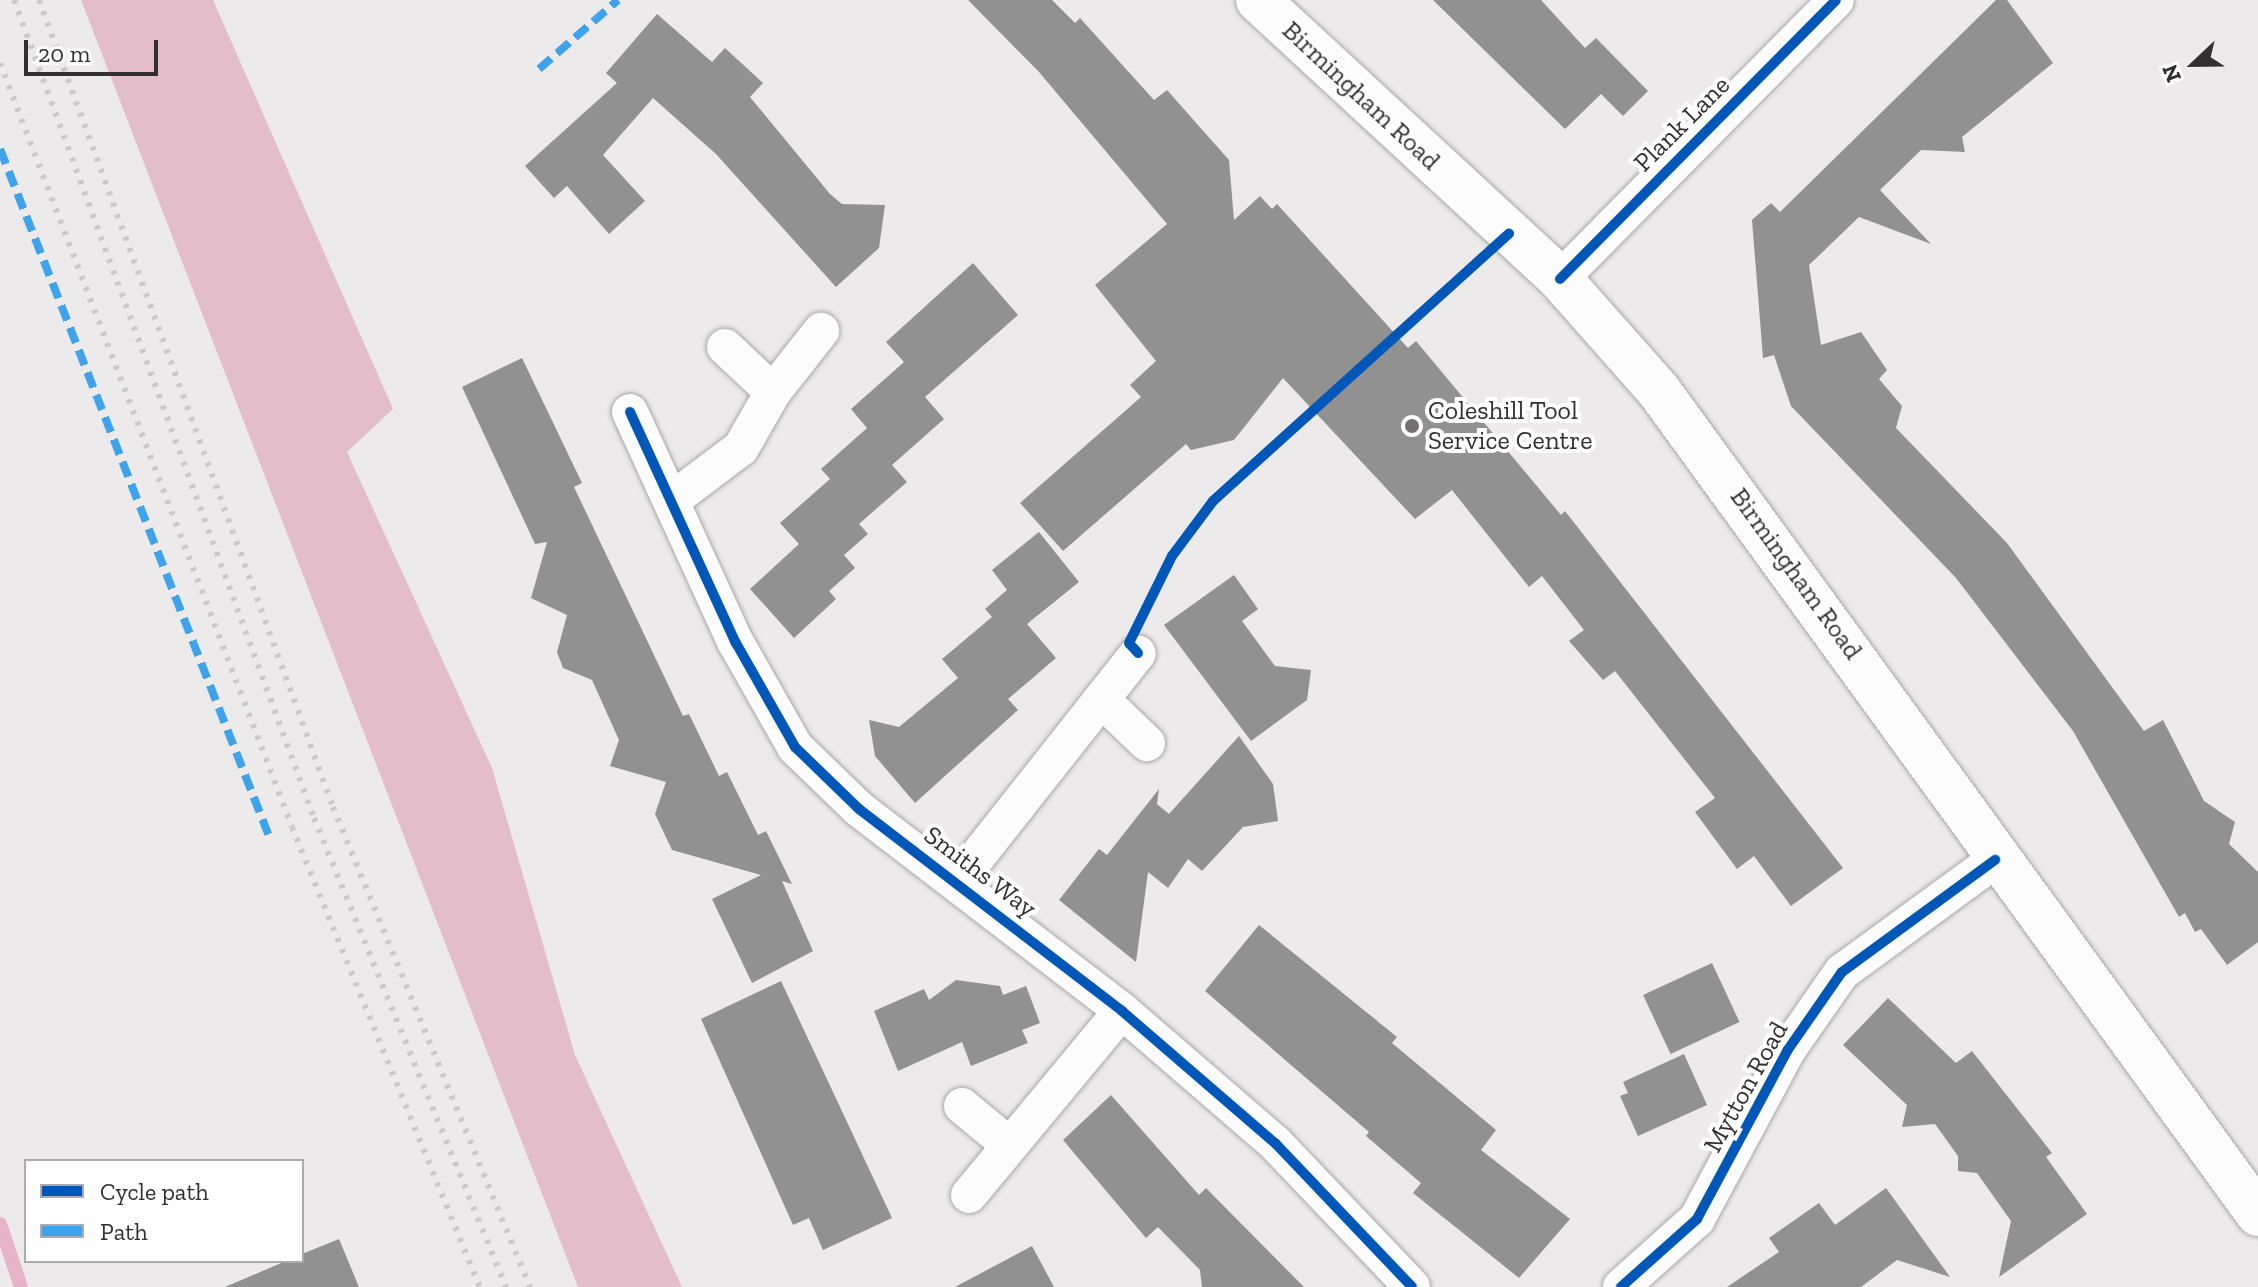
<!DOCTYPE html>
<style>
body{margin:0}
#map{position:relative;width:2258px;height:1287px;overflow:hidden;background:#eceaeb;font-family:"Zilla Slab",serif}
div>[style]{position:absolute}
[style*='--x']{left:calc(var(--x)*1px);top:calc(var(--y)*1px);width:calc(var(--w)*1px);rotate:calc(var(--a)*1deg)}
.forest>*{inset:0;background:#e4bdcb}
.stream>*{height:14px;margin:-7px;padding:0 7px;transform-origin:7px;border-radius:7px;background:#e6b4c6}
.building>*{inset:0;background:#919191;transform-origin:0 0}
.roads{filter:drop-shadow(0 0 2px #a8a7a7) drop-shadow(0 0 2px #a8a7a7)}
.minor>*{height:36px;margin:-18px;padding:0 18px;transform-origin:18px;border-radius:18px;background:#fcfcfc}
.secondary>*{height:44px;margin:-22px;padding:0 22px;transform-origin:22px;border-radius:22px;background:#fcfcfc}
.rail>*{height:6px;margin-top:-3px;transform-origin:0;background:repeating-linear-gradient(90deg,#cacaca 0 4px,transparent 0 12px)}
.quiet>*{height:8px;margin-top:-4px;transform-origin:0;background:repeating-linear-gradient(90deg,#3ea3eb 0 16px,transparent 0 24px)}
.cycleway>*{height:10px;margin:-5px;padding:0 5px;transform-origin:5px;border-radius:5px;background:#0057b8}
.dots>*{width:22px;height:22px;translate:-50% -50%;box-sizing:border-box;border:4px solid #fff;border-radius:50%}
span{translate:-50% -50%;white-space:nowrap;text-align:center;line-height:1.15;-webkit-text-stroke:8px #fff;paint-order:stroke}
.street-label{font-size:26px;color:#312f30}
.poi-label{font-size:26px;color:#312f30}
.left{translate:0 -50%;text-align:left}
.legend{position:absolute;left:24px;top:1159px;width:280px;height:104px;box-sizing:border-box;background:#fff;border:2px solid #adacac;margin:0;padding:10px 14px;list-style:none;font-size:24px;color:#312f30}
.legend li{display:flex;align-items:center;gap:16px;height:40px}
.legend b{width:40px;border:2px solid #adacac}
.north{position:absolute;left:2154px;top:24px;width:80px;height:80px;-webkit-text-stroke:6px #fff;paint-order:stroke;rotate:248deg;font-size:22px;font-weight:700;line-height:32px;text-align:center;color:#312f30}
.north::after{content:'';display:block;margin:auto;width:28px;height:36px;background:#312f30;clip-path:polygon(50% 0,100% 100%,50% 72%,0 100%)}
.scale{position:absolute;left:24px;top:40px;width:134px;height:36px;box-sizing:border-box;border:4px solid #312f30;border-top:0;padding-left:10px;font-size:24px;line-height:28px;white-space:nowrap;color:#312f30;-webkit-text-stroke:6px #fff;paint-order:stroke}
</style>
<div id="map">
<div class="forest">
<i style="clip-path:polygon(81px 0,213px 0,393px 409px,347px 452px,492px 768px,575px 1055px,682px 1287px,578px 1287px)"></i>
</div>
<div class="stream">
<i style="--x:0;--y:1224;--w:66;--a:71.6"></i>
</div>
<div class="building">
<i style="clip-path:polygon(968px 0,1052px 0,1075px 23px,1080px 18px,1154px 100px,1167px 90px,1229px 160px,1234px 220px,1260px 196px,1272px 209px,1277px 204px,1408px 348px,1416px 341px,1561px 515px,1565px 511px,1843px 868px,1791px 906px,1754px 856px,1737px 869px,1695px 812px,1715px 798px,1615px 671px,1603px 680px,1569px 641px,1584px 630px,1542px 576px,1529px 587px,1452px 490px,1415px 519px,1283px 378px,1234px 440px,1191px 450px,1186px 444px,1063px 551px,1020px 503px,1141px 397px,1130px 385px,1156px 361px,1095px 285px,1167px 224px,1039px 72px)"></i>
<i style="clip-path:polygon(1433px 0,1541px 0,1585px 48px,1596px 38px,1648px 91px,1623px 116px,1601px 94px,1565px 129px)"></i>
<i style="clip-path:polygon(1996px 0,2007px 0,2053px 63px,1962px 137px,1965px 152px,1921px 150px,1880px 190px,1931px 244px,1859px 217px,1809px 265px,1821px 345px,1861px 332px,1887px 370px,1879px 379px,1902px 406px,1896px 428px,2007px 543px,2144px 731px,2163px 720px,2204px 801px,2235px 822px,2229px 844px,2258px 872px,2258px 942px,2227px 965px,2201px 929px,2195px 932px,2185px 913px,2179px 917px,2073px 731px,1956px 578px,1791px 406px,1774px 355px,1763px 358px,1752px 220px,1771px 203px,1780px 212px)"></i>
<i style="clip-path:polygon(657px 14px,712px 62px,725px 48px,763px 83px,750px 97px,830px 194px,842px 204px,885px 205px,879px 248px,836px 287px,716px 154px,653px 98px,603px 155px,645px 201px,609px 234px,567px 186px,554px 198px,525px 166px,617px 83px,606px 73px)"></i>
<i style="clip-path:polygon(973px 263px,1018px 315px,925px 397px,944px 419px,892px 465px,907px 482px,859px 524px,868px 534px,844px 555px,855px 568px,829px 591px,836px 599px,794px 638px,750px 589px,799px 544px,780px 523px,830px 479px,821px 469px,867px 428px,851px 409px,904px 362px,886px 342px)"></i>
<i style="clip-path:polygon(522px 358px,582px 483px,574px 487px,683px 716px,689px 714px,719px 776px,727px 772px,758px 835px,766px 831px,792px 884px,782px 881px,813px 951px,752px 983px,712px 899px,761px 875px,672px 850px,655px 814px,666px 782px,610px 766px,619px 740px,592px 680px,563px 668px,557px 652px,567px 615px,531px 598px,547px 542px,535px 544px,462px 387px)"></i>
<i style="clip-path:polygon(1039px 532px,1079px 582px,1027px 624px,1056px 658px,1008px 699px,1018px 710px,915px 803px,875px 756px,869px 720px,899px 727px,958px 678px,942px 659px,992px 617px,985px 609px,1007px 590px,992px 570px)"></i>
<i style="clip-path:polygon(1234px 575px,1258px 609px,1242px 621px,1275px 666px,1311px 670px,1307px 700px,1251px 741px,1164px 625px)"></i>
<i style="clip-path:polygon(1239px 736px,1273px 784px,1278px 821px,1243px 827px,1202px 871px,1188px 859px,1168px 888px,1148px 872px,1136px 962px,1059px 900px,1099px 849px,1107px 855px,1159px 789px,1157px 804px,1169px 814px)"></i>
<i style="clip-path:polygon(1259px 925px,1397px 1037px,1392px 1043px,1496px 1130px,1481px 1150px,1570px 1219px,1519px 1278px,1413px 1193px,1421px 1183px,1366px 1136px,1369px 1132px,1205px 991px)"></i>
<i style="left:1712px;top:963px;width:65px;height:76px;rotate:65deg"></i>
<i style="clip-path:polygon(956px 980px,1000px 986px,1003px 995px,1026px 986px,1040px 1023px,1022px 1030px,1028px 1043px,971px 1066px,962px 1042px,898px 1071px,874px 1011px,924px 989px,929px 1000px)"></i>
<i style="clip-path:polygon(781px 981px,892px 1218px,823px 1250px,809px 1218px,793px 1225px,701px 1019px)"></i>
<i style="clip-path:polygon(1888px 998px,1956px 1063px,1972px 1051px,2052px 1153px,2046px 1157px,2087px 1214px,1999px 1277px,2011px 1221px,1977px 1173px,1958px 1171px,1958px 1156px,1935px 1124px,1902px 1127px,1907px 1105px,1843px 1045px)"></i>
<i style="clip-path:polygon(1684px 1054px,1707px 1105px,1638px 1136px,1620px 1096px,1628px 1093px,1623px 1082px)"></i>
<i style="clip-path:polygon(1111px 1095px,1199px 1195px,1206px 1188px,1304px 1287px,1202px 1287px,1200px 1270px,1158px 1227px,1146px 1238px,1063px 1140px)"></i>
<i style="clip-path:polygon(1886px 1188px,1950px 1277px,1897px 1260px,1861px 1287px,1727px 1287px,1779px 1252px,1769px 1238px,1819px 1203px,1835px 1225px)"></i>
<i style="clip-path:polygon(339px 1239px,359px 1287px,225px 1287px,286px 1261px,302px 1261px,302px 1254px)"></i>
<i style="clip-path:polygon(1032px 1246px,1054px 1287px,955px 1287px)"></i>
</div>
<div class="roads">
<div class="minor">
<i style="--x:1560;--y:279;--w:392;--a:-45.3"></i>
<i style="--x:725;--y:347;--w:66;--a:43.2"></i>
<i style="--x:630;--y:412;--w:254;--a:65.4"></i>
<i style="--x:736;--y:643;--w:120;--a:60.4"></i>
<i style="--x:795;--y:747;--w:89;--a:44.1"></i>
<i style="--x:859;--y:809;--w:332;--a:37.5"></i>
<i style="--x:1122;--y:1011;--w:203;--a:40.8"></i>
<i style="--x:1276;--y:1144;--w:197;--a:46.4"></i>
<i style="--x:672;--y:500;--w:86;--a:-37"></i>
<i style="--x:741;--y:448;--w:64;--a:-60.3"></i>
<i style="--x:773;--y:392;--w:78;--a:-51.8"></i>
<i style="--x:1103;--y:701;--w:61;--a:43.7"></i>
<i style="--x:958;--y:881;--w:290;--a:-51.7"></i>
<i style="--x:962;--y:1106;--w:60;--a:39.6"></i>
<i style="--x:969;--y:1195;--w:239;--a:-50.3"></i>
<i style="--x:1621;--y:1287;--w:102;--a:-41.8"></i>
<i style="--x:1697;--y:1219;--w:191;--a:-61.8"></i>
<i style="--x:1787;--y:1051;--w:96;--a:-55.2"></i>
<i style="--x:1842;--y:972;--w:190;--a:-36.2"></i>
</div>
<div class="secondary">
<i style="--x:1258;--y:0;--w:411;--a:42.7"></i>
<i style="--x:1560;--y:279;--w:149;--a:48.5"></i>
<i style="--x:1659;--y:391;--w:1018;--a:53.95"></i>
</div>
</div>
<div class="rail">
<i style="--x:14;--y:0;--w:871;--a:69.86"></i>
<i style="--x:314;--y:818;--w:507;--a:67.74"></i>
<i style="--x:39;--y:0;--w:859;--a:69.98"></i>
<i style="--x:333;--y:807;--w:519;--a:67.69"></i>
<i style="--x:0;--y:63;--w:818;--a:69.08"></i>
<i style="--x:292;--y:827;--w:497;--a:67.8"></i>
</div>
<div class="quiet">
<i style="--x:539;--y:69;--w:105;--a:-41.1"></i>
<i style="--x:0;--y:149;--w:738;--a:68.62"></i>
</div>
<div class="cycleway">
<i style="--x:1560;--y:279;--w:392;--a:-45.3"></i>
<i style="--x:630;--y:412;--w:254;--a:65.4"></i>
<i style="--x:736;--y:643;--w:120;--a:60.4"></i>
<i style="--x:795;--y:747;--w:89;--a:44.1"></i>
<i style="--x:859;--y:809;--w:332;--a:37.5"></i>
<i style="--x:1122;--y:1011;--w:203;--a:40.8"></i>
<i style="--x:1276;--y:1144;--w:197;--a:46.4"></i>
<i style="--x:1138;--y:653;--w:13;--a:-132"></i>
<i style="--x:1129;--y:643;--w:97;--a:-63.7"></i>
<i style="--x:1172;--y:556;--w:69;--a:-53.3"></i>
<i style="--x:1213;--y:501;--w:399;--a:-42.1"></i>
<i style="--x:1621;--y:1287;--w:102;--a:-41.8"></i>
<i style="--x:1697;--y:1219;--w:191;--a:-61.8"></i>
<i style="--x:1787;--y:1051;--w:96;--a:-55.2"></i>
<i style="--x:1842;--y:972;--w:190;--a:-36.2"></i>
</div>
<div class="dots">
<i style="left:1412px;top:426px;background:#727071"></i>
</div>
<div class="street-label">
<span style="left:1361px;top:96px;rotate:43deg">Birmingham Road</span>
<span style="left:1682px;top:124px;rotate:-45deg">Plank Lane</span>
<span style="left:1796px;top:574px;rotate:54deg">Birmingham Road</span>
<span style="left:980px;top:872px;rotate:37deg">Smiths Way</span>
<span style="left:1746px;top:1087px;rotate:-61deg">Mytton Road</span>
</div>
<div class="poi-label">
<span class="left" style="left:1428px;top:426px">Coleshill Tool<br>Service Centre</span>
</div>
<ul class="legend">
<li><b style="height:10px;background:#0057b8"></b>Cycle path</li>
<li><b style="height:10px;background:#3ea3eb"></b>Path</li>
</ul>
<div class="north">N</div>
<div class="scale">20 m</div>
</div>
